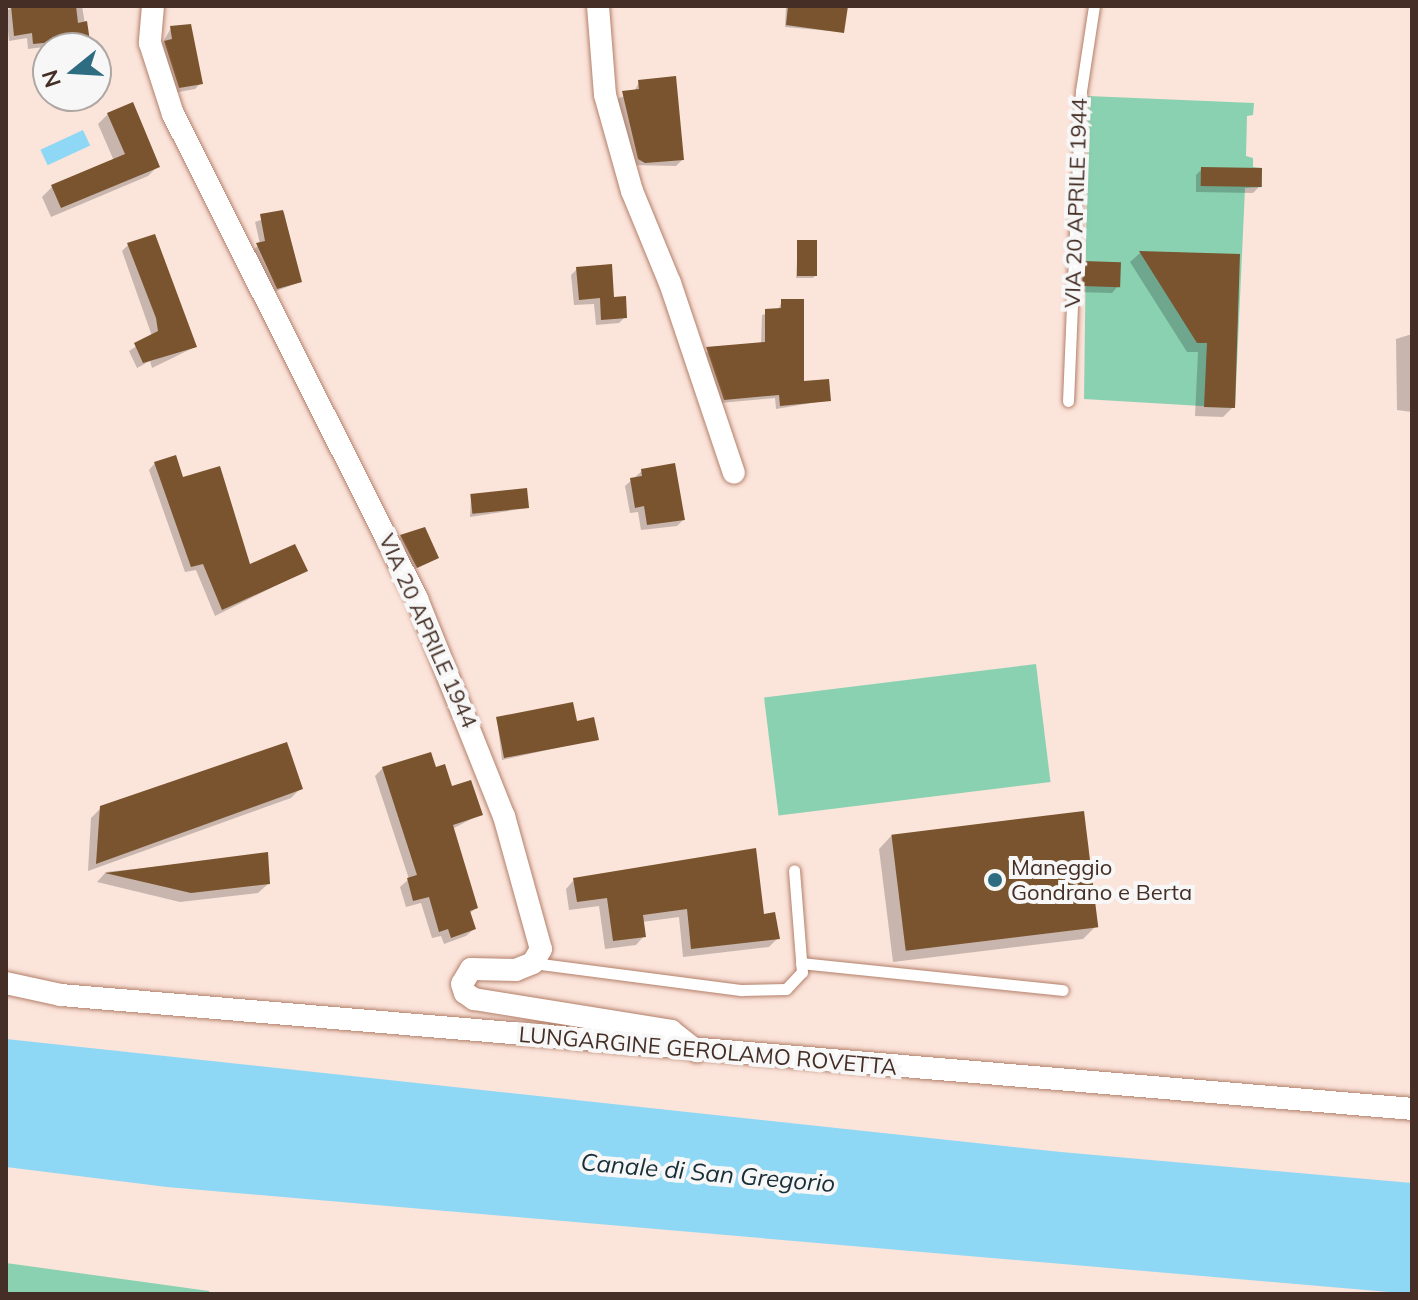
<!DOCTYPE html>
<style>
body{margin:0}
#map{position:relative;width:1418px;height:1300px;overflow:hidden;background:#fbe4da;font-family:Mulish,sans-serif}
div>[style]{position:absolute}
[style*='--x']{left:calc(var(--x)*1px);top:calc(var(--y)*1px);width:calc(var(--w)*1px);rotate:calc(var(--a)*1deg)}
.green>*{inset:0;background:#8ad1b1;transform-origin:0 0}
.water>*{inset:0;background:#8fd8f5;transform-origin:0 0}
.shadow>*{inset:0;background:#0003}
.building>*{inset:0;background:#79542e;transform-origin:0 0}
.roads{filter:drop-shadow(0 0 2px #b37f69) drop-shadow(0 0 2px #b37f69)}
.lane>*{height:11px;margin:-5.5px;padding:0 5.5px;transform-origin:5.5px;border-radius:5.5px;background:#fff}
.street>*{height:22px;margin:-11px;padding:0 11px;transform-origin:11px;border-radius:11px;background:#fff}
.dots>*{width:22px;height:22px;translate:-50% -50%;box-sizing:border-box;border:4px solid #f7f7f7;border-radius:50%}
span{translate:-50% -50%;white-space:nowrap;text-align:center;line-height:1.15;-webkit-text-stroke:8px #f7f7f7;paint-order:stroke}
.street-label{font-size:22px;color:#442e25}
.poi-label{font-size:22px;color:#442e25}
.left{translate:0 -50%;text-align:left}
.water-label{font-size:24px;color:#172f38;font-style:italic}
.frame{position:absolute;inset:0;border:8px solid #442e25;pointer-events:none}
.north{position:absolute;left:32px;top:32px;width:80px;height:80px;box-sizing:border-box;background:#f7f7f7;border:2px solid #afa7a3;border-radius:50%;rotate:252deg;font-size:22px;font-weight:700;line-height:32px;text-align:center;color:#442e25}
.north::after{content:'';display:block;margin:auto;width:28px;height:36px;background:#2e6c82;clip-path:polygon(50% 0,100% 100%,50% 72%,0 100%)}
</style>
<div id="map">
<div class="green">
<i style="clip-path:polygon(1088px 96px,1254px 103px,1253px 115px,1247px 116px,1246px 156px,1253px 158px,1253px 167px,1262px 168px,1262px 187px,1245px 188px,1235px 408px,1084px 399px)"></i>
<i style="left:1036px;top:664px;width:119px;height:274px;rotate:83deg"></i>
<i style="clip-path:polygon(6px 1263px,209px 1291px,210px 1294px,6px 1294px)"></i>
</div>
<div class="water">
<i style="left:83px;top:130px;width:17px;height:47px;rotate:65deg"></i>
<i style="clip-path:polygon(6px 1039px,1061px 1152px,1412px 1183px,1412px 1294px,167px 1187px,6px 1167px)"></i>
</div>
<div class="shadow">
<i style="clip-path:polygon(82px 6px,89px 48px,48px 48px,48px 62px,44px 47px,28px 49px,27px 38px,9px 41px,6px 12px,11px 7px)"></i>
<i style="clip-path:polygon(786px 6px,846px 6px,842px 32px,785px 27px)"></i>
<i style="clip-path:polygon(171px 28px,201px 83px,195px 89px,173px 93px,159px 49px)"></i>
<i style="clip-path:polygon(639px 82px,682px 160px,676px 166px,632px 165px,617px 99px,634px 92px)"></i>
<i style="clip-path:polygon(108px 114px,158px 166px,148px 176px,51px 217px,42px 197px,52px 187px,114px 161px,98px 124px)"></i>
<i style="clip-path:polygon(1202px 169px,1260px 186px,1253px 193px,1196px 192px,1196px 175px)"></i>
<i style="clip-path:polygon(284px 212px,300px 282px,271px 293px,252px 251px,260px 244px,255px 222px)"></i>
<i style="clip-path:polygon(798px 242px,816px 275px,813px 278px,796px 278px)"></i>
<i style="clip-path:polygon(128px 245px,195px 347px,152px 368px,150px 361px,137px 368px,129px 351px,152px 336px,122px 251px)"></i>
<i style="clip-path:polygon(1140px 253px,1238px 256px,1233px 407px,1223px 417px,1195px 416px,1198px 352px,1187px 352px,1130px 262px)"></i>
<i style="clip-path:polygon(1084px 263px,1118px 286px,1112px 293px,1077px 292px,1077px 269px)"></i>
<i style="clip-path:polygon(577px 269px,613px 299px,625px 317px,619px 323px,596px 325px,594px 304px,574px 305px,571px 275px)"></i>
<i style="clip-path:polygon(782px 301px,802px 383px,829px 400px,776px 409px,775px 398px,720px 403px,703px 353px,761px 344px,762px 315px,778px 310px)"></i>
<i style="clip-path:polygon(1412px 334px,1412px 412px,1397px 410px,1396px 339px)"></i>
<i style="clip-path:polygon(155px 463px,182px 479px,249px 567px,305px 571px,215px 616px,196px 570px,185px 572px,149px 470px)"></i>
<i style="clip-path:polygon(642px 471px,683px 520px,677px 526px,641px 530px,638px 512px,630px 513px,625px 486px)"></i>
<i style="clip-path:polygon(471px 497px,527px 508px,470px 517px)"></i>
<i style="clip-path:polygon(401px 536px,436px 557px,410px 572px,395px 543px)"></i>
<i style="clip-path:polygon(497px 719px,575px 724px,597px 739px,502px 760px)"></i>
<i style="clip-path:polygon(383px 768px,435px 770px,481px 814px,452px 829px,476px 908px,469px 914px,474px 929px,466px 936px,444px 944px,441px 936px,432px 938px,421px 903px,406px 907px,400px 887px,409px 879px,375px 776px)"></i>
<i style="clip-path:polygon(300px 789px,291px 798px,88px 871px,91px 818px,101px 808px)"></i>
<i style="clip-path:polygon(892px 835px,1096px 926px,1083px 939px,893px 962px,879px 849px)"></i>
<i style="clip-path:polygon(266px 855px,268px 884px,258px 893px,180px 902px,97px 882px,106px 872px)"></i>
<i style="clip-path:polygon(574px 880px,763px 916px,777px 939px,769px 947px,683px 957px,679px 917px,642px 922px,644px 936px,636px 945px,605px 949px,599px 906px,569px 910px,566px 889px)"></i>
</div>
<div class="building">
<i style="clip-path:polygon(11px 6px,76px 6px,78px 23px,87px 21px,91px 48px,65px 48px,64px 41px,33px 44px,32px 33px,14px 36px)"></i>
<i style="clip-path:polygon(788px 6px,848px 6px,844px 33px,786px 25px)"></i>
<i style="clip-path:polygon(191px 24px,203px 84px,179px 88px,164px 41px,172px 39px,170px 26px)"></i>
<i style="clip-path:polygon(676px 76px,684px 160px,645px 163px,638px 159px,622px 91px,639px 89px,638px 80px)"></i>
<i style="clip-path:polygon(133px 102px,160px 167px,61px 208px,51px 185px,125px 154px,107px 113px)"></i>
<i style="left:1201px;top:167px;width:61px;height:19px;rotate:1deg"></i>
<i style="clip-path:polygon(283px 210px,302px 282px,277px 289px,256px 243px,265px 241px,260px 214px)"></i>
<i style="clip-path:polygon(155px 234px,197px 347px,143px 363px,134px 343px,158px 331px,156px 318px,127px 243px)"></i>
<i style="left:797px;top:240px;width:20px;height:36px"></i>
<i style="clip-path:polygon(1139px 251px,1240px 254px,1235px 408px,1204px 407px,1207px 343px,1197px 343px)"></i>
<i style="left:1083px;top:261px;width:38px;height:25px;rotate:2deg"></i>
<i style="clip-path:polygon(612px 264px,614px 297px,626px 296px,627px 318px,601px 320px,600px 298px,579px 300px,576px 267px)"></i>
<i style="clip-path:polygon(781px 299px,804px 299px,804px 381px,829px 379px,831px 401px,780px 406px,779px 395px,724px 400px,706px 347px,765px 342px,765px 309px,781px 308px)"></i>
<i style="clip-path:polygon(176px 455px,183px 477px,220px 466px,250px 564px,295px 544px,308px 571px,222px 610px,203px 564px,191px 567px,154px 462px)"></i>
<i style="clip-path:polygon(675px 463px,685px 520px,647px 525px,644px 506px,635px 508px,630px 478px,642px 476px,641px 469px)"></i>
<i style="left:527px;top:488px;width:20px;height:57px;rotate:84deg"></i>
<i style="clip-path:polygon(425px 527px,439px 558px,417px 568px,400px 535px)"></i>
<i style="clip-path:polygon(573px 702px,577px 721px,594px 717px,599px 740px,504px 758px,496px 717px)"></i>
<i style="clip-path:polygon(287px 742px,303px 789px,96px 864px,100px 806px)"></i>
<i style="clip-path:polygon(431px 752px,436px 767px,445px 764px,452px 786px,471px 780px,483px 815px,453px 825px,478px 908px,470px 911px,476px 929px,451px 938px,448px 929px,439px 932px,429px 897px,413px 901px,407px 878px,417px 875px,382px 767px)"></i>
<i style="left:1084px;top:811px;width:117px;height:194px;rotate:83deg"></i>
<i style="clip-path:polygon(756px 848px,764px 914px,775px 912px,780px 939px,691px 949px,687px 909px,643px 915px,646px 937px,613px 941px,607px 898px,577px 902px,573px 878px)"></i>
<i style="clip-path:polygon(268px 852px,270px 884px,191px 893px,105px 873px)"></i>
</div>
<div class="roads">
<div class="lane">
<i style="--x:1068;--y:401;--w:310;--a:-87.6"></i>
<i style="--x:1081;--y:91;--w:86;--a:-81.3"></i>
<i style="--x:533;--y:963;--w:211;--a:7.4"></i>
<i style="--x:742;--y:990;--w:44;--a:-1.3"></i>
<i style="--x:786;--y:989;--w:23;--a:-47"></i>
<i style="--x:802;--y:972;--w:102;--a:-94.5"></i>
<i style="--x:801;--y:963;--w:263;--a:5.9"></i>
</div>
<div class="street">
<i style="--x:153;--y:6;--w:37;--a:95"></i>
<i style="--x:150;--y:43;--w:75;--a:72.1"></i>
<i style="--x:173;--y:114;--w:543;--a:63.29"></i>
<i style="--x:417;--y:599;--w:234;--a:68.2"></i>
<i style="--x:504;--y:816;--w:138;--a:74.5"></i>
<i style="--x:541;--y:949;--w:16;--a:120"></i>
<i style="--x:533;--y:963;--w:18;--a:158"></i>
<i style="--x:516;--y:970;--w:45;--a:-178.7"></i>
<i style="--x:471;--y:969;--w:17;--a:121"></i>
<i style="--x:462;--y:984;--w:9;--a:72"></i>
<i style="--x:465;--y:993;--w:11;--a:34"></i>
<i style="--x:474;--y:999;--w:200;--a:9.2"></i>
<i style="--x:671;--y:1031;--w:33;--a:38"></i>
<i style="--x:598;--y:6;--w:89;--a:85.5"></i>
<i style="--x:605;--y:95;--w:100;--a:74.3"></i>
<i style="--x:632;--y:191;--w:100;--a:67.6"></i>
<i style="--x:670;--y:283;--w:200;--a:71.4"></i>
<i style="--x:6;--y:983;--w:56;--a:12.3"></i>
<i style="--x:61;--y:995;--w:1356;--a:4.82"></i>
</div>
</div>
<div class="dots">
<i style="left:995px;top:880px;background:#2e6c82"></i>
</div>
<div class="street-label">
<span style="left:1076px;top:203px;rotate:-88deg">VIA 20 APRILE 1944</span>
<span style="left:428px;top:631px;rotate:66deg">VIA 20 APRILE 1944</span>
<span style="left:708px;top:1051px;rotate:5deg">LUNGARGINE GEROLAMO ROVETTA</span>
</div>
<div class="poi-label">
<span class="left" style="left:1011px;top:880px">Maneggio<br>Gondrano e Berta</span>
</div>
<div class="water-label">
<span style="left:708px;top:1173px;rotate:5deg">Canale di San Gregorio</span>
</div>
<div class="frame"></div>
<div class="north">N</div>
</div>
